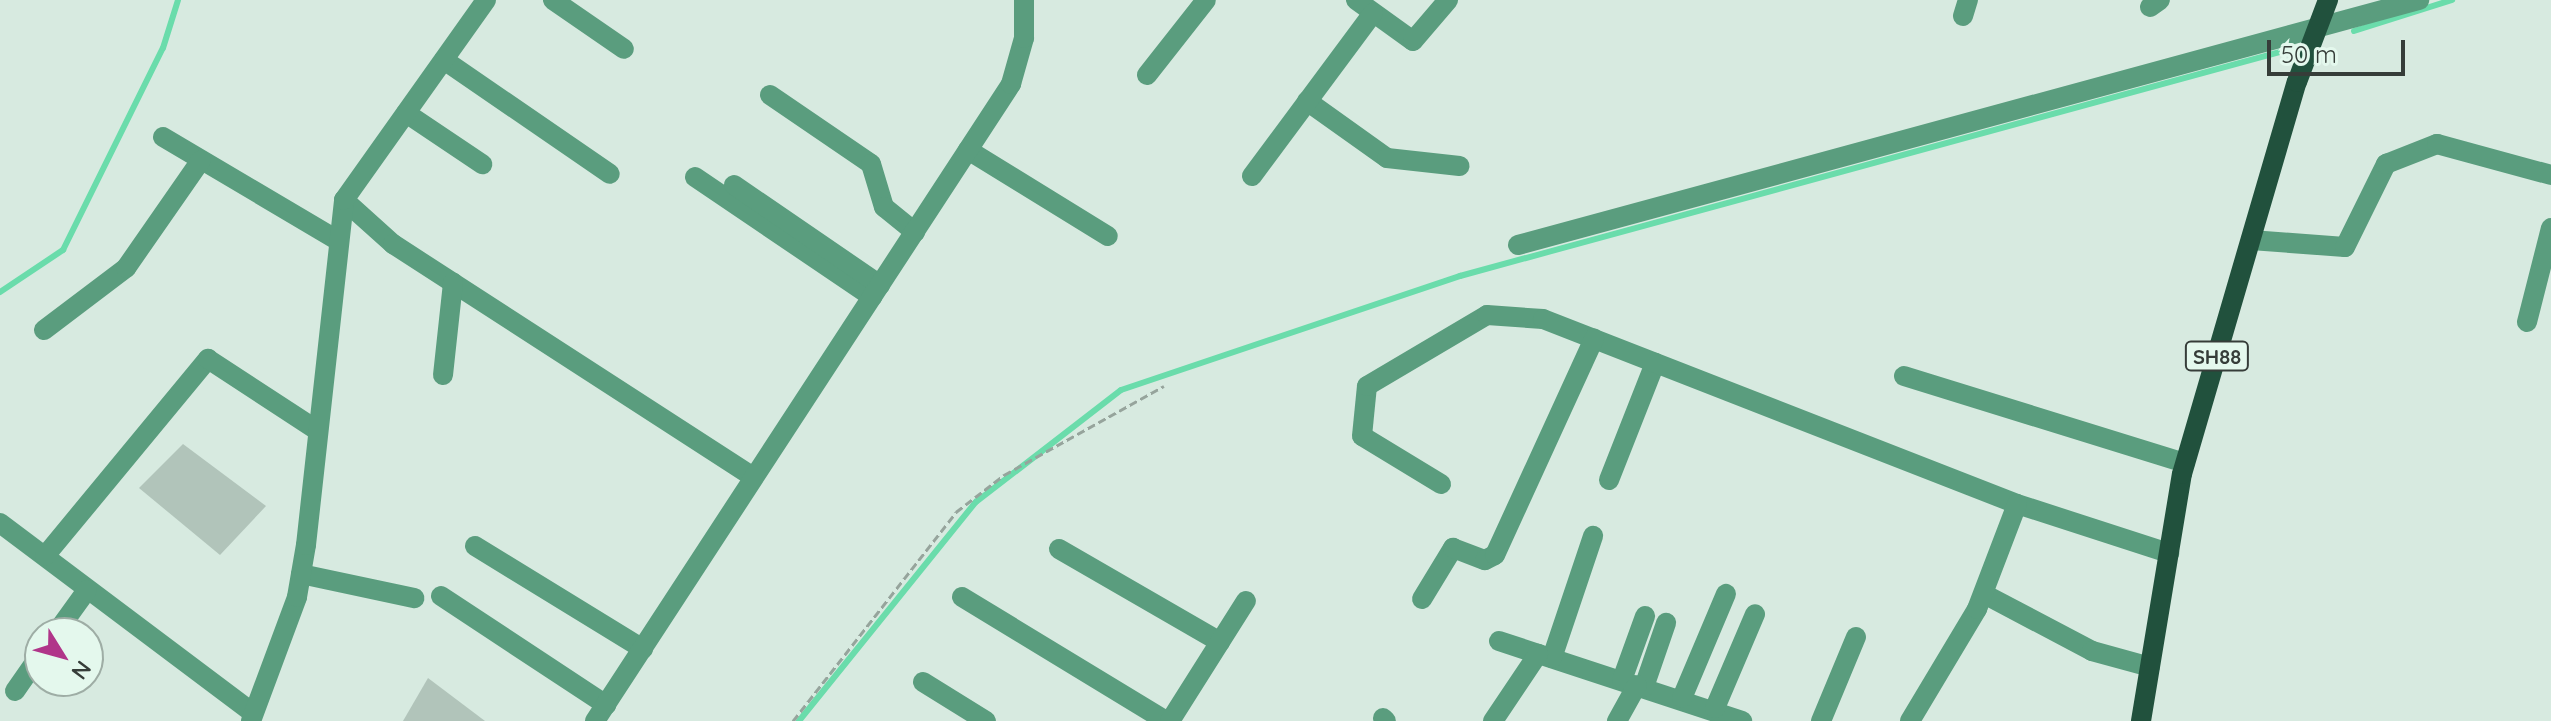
<!DOCTYPE html>
<style>
body{margin:0}
#map{position:relative;width:2551px;height:721px;overflow:hidden;background:#d7eae0;font-family:Quicksand,sans-serif}
div>[style]{position:absolute}
[style*='--x']{left:calc(var(--x)*1px);top:calc(var(--y)*1px);width:calc(var(--w)*1px);rotate:calc(var(--a)*1deg)}
.stream>*{height:6px;margin:-3px;padding:0 3px;transform-origin:3px;border-radius:3px;background:#6adcab}
.building>*{inset:0;background:#b1c4ba}
.path>*{height:3px;margin-top:-1.5px;transform-origin:0;background:repeating-linear-gradient(90deg,#96a49c 0 8px,transparent 0 12px)}
.minor>*{height:20px;margin:-10px;padding:0 10px;transform-origin:10px;border-radius:10px;background:#5a9d7e}
.major>*{height:20px;margin:-10px;padding:0 10px;transform-origin:10px;border-radius:10px;background:#21513d}
span{translate:-50% -50%;white-space:nowrap;text-align:center;line-height:1.15;-webkit-text-stroke:8px #e4f8ed;paint-order:stroke}
.shield-label span{padding:2px 6px;background:#e4f8ed;border:2px solid;border-radius:6px;-webkit-text-stroke-width:0}
.shield-label{font-size:20px;color:#363d39;font-weight:700}
.north{position:absolute;left:24px;top:617px;width:80px;height:80px;box-sizing:border-box;background:#e4f8ed;border:2px solid #9eada5;border-radius:50%;rotate:127deg;font-size:22px;font-weight:700;line-height:32px;text-align:center;color:#363d39}
.north::after{content:'';display:block;margin:auto;width:28px;height:36px;background:#b03589;clip-path:polygon(50% 0,100% 100%,50% 72%,0 100%)}
.scale{position:absolute;left:2267px;top:40px;width:138px;height:36px;box-sizing:border-box;border:4px solid #363d39;border-top:0;padding-left:10px;font-size:24px;line-height:28px;white-space:nowrap;color:#363d39;-webkit-text-stroke:6px #e4f8ed;paint-order:stroke}
</style>
<div id="map">
<div class="stream">
<i style="--x:2354;--y:31;--w:103;--a:-17.6"></i>
<i style="--x:0;--y:292;--w:76;--a:-33.7"></i>
<i style="--x:63;--y:250;--w:225;--a:-63.7"></i>
<i style="--x:163;--y:48;--w:50;--a:-72.6"></i>
<i style="--x:799;--y:721;--w:282;--a:-51.1"></i>
<i style="--x:976;--y:502;--w:183;--a:-37.7"></i>
<i style="--x:1121;--y:390;--w:358;--a:-18.6"></i>
<i style="--x:1460;--y:276;--w:857;--a:-15.28"></i>
</div>
<div class="building">
<i style="clip-path:polygon(183px 444px,266px 506px,220px 555px,139px 488px)"></i>
<i style="clip-path:polygon(428px 678px,485px 721px,403px 721px)"></i>
</div>
<div class="path">
<i style="--x:793;--y:721;--w:265;--a:-52"></i>
<i style="--x:956;--y:512;--w:61;--a:-37.6"></i>
<i style="--x:1004;--y:475;--w:183;--a:-29.1"></i>
</div>
<div class="minor">
<i style="--x:553;--y:0;--w:86;--a:34.6"></i>
<i style="--x:1356;--y:0;--w:70;--a:35.7"></i>
<i style="--x:1413;--y:41;--w:54;--a:-49.5"></i>
<i style="--x:2150;--y:7;--w:12;--a:-35"></i>
<i style="--x:1963;--y:16;--w:17;--a:-73"></i>
<i style="--x:444;--y:60;--w:201;--a:34.5"></i>
<i style="--x:1147;--y:75;--w:95;--a:-51.8"></i>
<i style="--x:770;--y:95;--w:122;--a:34.3"></i>
<i style="--x:871;--y:164;--w:45;--a:73.2"></i>
<i style="--x:884;--y:207;--w:40;--a:39"></i>
<i style="--x:1307;--y:101;--w:98;--a:35.5"></i>
<i style="--x:1387;--y:158;--w:73;--a:6.3"></i>
<i style="--x:406;--y:113;--w:92;--a:33.9"></i>
<i style="--x:163;--y:137;--w:202;--a:30.6"></i>
<i style="--x:968;--y:150;--w:164;--a:31.6"></i>
<i style="--x:1252;--y:176;--w:203;--a:-53.4"></i>
<i style="--x:695;--y:177;--w:214;--a:34.1"></i>
<i style="--x:734;--y:185;--w:177;--a:34.4"></i>
<i style="--x:344;--y:200;--w:66;--a:41.9"></i>
<i style="--x:393;--y:244;--w:427;--a:32.9"></i>
<i style="--x:2251;--y:240;--w:94;--a:4.3"></i>
<i style="--x:2345;--y:247;--w:93;--a:-63.7"></i>
<i style="--x:2386;--y:164;--w:55;--a:-21.4"></i>
<i style="--x:2437;--y:144;--w:118;--a:15.2"></i>
<i style="--x:1518;--y:245;--w:934;--a:-15.21"></i>
<i style="--x:2527;--y:322;--w:97;--a:-75.7"></i>
<i style="--x:44;--y:330;--w:103;--a:-37.1"></i>
<i style="--x:126;--y:268;--w:131;--a:-55.2"></i>
<i style="--x:443;--y:375;--w:93;--a:-83.8"></i>
<i style="--x:1904;--y:376;--w:294;--a:17.2"></i>
<i style="--x:1609;--y:480;--w:126;--a:-68.5"></i>
<i style="--x:1441;--y:484;--w:92;--a:-148.7"></i>
<i style="--x:1362;--y:436;--w:50;--a:-84.3"></i>
<i style="--x:1367;--y:386;--w:139;--a:-30.6"></i>
<i style="--x:1487;--y:315;--w:56;--a:4.1"></i>
<i style="--x:1543;--y:319;--w:509;--a:21.32"></i>
<i style="--x:2017;--y:504;--w:160;--a:17.9"></i>
<i style="--x:0;--y:523;--w:316;--a:36.9"></i>
<i style="--x:475;--y:546;--w:197;--a:31.5"></i>
<i style="--x:1059;--y:549;--w:186;--a:30"></i>
<i style="--x:45;--y:556;--w:256;--a:-50.4"></i>
<i style="--x:208;--y:359;--w:131;--a:33.2"></i>
<i style="--x:301;--y:574;--w:116;--a:12"></i>
<i style="--x:1984;--y:594;--w:122;--a:27.8"></i>
<i style="--x:2092;--y:651;--w:60;--a:15.4"></i>
<i style="--x:441;--y:596;--w:198;--a:33.4"></i>
<i style="--x:962;--y:597;--w:239;--a:31.3"></i>
<i style="--x:1422;--y:599;--w:60;--a:-58.7"></i>
<i style="--x:1453;--y:548;--w:34;--a:21"></i>
<i style="--x:1485;--y:560;--w:11;--a:-27"></i>
<i style="--x:1495;--y:555;--w:238;--a:-65.4"></i>
<i style="--x:56;--y:633;--w:53;--a:-54.2"></i>
<i style="--x:1499;--y:641;--w:256;--a:18.2"></i>
<i style="--x:1552;--y:658;--w:129;--a:-71.4"></i>
<i style="--x:1622;--y:680;--w:68;--a:-70.2"></i>
<i style="--x:923;--y:682;--w:74;--a:31.8"></i>
<i style="--x:1644;--y:687;--w:68;--a:-71"></i>
<i style="--x:15;--y:691;--w:44;--a:-55.2"></i>
<i style="--x:1682;--y:698;--w:113;--a:-67.1"></i>
<i style="--x:1715;--y:708;--w:102;--a:-66.9"></i>
<i style="--x:1383;--y:718;--w:4;--a:45"></i>
<i style="--x:251;--y:721;--w:132;--a:-69.6"></i>
<i style="--x:297;--y:597;--w:53;--a:-80.2"></i>
<i style="--x:306;--y:545;--w:347;--a:-83.7"></i>
<i style="--x:344;--y:200;--w:245;--a:-54.6"></i>
<i style="--x:595;--y:721;--w:761;--a:-56.85"></i>
<i style="--x:1011;--y:84;--w:48;--a:-74.2"></i>
<i style="--x:1024;--y:38;--w:38;--a:-90"></i>
<i style="--x:1170;--y:721;--w:142;--a:-57.7"></i>
<i style="--x:1493;--y:721;--w:81;--a:-56.1"></i>
<i style="--x:1617;--y:721;--w:41;--a:-60.9"></i>
<i style="--x:1821;--y:721;--w:91;--a:-67.4"></i>
<i style="--x:1910;--y:721;--w:131;--a:-59.1"></i>
<i style="--x:1977;--y:609;--w:112;--a:-69.1"></i>
</div>
<div class="major">
<i style="--x:2141;--y:721;--w:250;--a:-80.6"></i>
<i style="--x:2182;--y:474;--w:409;--a:-73.7"></i>
<i style="--x:2297;--y:82;--w:88;--a:-69.3"></i>
</div>
<div class="shield-label">
<span style="left:2217px;top:356px">SH88</span>
</div>
<div class="north">N</div>
<div class="scale">50 m</div>
</div>
